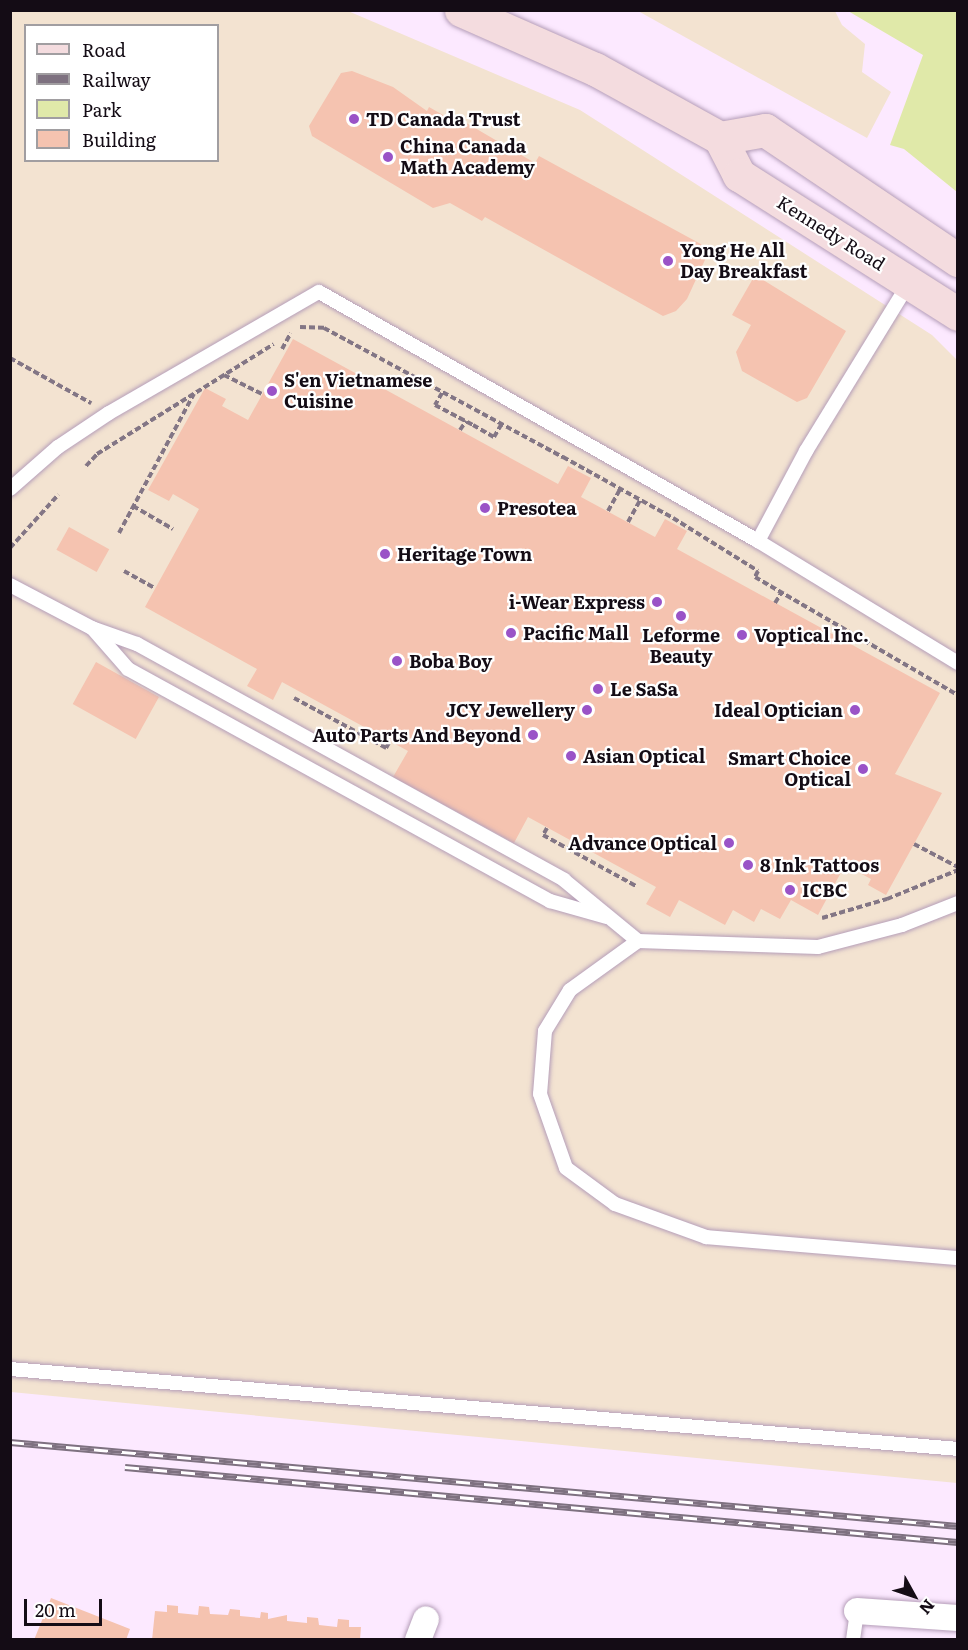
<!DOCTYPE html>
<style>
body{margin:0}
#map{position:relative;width:968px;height:1650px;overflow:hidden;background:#fce9ff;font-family:Literata,serif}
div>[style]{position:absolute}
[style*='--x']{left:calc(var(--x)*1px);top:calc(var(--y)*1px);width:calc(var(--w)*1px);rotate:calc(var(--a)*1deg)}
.commercial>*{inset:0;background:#f3e3d1}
.green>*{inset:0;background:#e0e9a9}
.building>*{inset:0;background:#f5c3b0;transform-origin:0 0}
.path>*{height:4px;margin-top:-2px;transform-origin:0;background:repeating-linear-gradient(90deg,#837685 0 6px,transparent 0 9px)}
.roads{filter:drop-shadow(0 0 2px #b59eb9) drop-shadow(0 0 2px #b59eb9)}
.service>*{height:14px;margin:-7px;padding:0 7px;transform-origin:7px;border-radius:7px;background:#fff}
.minor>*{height:26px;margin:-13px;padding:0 13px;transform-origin:13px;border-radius:13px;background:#fff}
.secondary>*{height:33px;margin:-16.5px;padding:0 16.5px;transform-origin:16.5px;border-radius:16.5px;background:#f4dcdf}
.rail>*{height:7px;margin-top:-3.5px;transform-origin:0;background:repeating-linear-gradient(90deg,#fff 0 14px,#7e7180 0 28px);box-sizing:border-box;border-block:2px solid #7e7180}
.dots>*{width:16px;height:16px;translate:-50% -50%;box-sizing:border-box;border:3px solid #fff;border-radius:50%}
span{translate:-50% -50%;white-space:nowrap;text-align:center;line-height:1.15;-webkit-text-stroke:4.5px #fff;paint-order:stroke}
.poi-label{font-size:18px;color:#140c15;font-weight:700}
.left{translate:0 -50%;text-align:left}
.right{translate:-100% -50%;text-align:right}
.street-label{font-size:18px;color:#140c15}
.frame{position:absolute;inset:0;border:12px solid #140c15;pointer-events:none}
.legend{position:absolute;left:24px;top:24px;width:195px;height:138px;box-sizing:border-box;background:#fff;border:2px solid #a19ea1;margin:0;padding:8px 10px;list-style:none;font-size:18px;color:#140c15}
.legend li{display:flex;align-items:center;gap:12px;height:30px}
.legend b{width:30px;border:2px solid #a19ea1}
.north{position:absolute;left:884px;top:1566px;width:60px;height:60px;-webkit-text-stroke:4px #fff;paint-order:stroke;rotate:130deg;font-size:16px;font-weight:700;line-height:24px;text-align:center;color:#140c15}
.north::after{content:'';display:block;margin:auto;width:21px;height:27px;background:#140c15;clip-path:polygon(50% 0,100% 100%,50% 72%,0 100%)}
.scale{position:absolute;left:24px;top:1599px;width:78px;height:27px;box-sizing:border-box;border:3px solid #140c15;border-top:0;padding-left:8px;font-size:18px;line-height:21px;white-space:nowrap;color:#140c15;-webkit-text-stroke:4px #fff;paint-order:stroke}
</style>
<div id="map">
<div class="commercial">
<i style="clip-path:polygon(evenodd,10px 11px,348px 11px,580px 110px,932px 335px,957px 360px,957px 1483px,11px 1392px,10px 11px,26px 26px,218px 26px,218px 160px,26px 160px,26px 26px)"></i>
<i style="clip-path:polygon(638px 11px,835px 11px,842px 25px,865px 44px,862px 72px,891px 92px,867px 138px)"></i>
</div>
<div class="green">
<i style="clip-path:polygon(848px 11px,957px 11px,957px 192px,904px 149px,890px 145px,923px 55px)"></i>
</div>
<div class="building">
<i style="clip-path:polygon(352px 71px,393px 87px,427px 111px,429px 107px,457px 123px,463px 121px,535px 163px,539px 156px,710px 249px,687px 299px,676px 311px,663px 316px,485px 217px,482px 221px,450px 203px,433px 208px,312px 136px,309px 126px,341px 73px)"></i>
<i style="clip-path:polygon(755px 275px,846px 331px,807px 398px,797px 402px,742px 371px,736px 352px,751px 325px,732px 315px)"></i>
<i style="clip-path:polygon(293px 339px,558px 484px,568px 466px,591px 478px,581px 497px,655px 537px,665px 519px,687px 531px,677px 549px,940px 693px,895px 774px,942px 793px,886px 895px,868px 885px,871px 879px,845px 865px,818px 915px,791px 900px,780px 919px,761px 909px,754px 922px,733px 910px,725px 925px,679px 900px,670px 917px,646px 904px,656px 887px,528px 817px,514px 843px,393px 777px,408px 751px,282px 682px,273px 700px,247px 686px,257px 669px,145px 607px,199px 509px,173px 494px,169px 501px,148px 490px,205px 388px,226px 399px,222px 406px,248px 420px)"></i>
<i style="left:69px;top:527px;width:46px;height:26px;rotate:29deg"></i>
<i style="left:96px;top:662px;width:72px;height:48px;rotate:29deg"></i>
<i style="clip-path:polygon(51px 1598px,130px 1629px,126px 1640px,34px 1640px)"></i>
<i style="clip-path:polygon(167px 1605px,178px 1606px,178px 1613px,198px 1615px,199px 1606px,209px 1607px,210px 1614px,228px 1615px,230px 1609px,240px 1610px,240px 1616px,260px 1618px,261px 1612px,268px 1613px,268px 1619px,287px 1615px,287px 1621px,307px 1623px,307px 1617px,318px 1618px,319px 1625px,337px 1627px,338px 1619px,349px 1620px,349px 1627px,361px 1627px,360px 1640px,152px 1640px,155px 1611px,167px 1612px)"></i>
</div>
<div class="path">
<i style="--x:300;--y:327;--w:24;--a:2"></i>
<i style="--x:324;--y:328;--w:272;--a:28.4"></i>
<i style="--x:563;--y:457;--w:126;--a:29"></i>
<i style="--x:673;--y:518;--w:100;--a:31.9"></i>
<i style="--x:758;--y:571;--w:7;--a:117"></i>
<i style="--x:755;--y:577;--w:235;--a:30.2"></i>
<i style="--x:282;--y:349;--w:18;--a:-61"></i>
<i style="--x:10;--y:358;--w:93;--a:29.1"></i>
<i style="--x:224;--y:375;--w:42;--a:26.6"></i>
<i style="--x:442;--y:393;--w:14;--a:120"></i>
<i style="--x:435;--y:405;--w:43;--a:27.8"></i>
<i style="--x:473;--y:425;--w:24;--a:30"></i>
<i style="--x:494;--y:437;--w:14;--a:-60"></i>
<i style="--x:460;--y:430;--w:11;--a:-56"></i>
<i style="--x:86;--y:466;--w:16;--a:-47"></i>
<i style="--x:97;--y:454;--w:208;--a:-31.9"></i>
<i style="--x:133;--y:506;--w:46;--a:29.9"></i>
<i style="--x:608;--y:511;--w:25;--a:-61"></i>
<i style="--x:628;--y:522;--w:25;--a:-61"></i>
<i style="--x:119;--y:533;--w:158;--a:-61.7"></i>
<i style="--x:10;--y:548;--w:72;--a:-47.8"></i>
<i style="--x:124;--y:571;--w:35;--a:29"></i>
<i style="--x:775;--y:603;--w:13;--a:-58"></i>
<i style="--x:294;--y:698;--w:105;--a:28.5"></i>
<i style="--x:386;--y:748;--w:8;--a:-60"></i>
<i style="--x:547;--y:828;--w:8;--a:120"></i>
<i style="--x:543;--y:835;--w:106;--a:28.7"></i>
<i style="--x:914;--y:844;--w:50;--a:27.6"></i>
<i style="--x:822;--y:918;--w:68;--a:-16.3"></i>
<i style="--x:887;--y:899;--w:77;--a:-22.2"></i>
</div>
<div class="roads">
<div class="service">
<i style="--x:10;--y:489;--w:64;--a:-41.2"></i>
<i style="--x:58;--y:447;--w:61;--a:-33.7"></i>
<i style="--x:109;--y:413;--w:242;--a:-30"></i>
<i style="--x:319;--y:292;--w:505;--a:29.56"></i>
<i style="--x:758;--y:541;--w:234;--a:31.4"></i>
<i style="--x:758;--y:541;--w:102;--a:-61.9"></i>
<i style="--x:806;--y:451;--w:199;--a:-58.5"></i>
<i style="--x:10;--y:585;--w:93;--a:27.7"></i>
<i style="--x:92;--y:628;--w:48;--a:19.6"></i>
<i style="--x:137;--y:644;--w:488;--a:28.9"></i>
<i style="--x:564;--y:880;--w:96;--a:39.5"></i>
<i style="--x:638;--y:941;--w:180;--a:1.9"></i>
<i style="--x:818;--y:947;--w:87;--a:-14.7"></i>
<i style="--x:902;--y:925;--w:60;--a:-21.4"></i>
<i style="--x:93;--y:629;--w:53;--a:48.8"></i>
<i style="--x:128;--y:669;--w:482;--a:28.8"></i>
<i style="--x:550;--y:901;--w:58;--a:15.9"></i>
<i style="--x:638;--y:941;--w:84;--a:144.2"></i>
<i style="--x:570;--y:990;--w:48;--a:121.4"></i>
<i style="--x:545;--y:1031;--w:63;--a:94.5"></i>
<i style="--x:540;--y:1094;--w:78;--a:70.6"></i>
<i style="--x:566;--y:1168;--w:61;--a:36.3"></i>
<i style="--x:615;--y:1204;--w:97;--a:19.9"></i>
<i style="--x:706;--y:1237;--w:253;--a:4.8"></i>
<i style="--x:10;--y:1369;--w:951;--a:4.82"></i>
<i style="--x:853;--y:1640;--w:29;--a:-82"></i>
</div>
<div class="minor">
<i style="--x:857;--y:1611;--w:101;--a:4"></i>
<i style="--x:418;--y:1640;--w:22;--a:-69"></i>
</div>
<div class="secondary">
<i style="--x:461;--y:10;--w:146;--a:23.8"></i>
<i style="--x:595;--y:69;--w:143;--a:28.9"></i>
<i style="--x:720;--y:138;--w:42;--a:62.8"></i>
<i style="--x:739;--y:175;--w:259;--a:32.4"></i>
<i style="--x:720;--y:138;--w:46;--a:-10.1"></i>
<i style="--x:765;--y:130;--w:233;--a:34"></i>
</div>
</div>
<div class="rail">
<i style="--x:10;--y:1442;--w:952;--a:5.06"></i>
<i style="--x:125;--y:1467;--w:836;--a:5.14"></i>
</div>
<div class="dots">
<i style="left:354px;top:119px;background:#9a53c7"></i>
<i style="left:388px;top:157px;background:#9a53c7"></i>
<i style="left:668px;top:261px;background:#9a53c7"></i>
<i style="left:272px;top:391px;background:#9a53c7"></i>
<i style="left:485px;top:508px;background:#9a53c7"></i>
<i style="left:385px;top:554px;background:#9a53c7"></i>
<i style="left:657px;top:602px;background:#9a53c7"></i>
<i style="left:681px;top:616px;background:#9a53c7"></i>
<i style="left:511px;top:633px;background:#9a53c7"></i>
<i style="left:742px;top:635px;background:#9a53c7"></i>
<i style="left:397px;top:661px;background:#9a53c7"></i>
<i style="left:598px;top:689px;background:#9a53c7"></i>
<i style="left:587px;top:710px;background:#9a53c7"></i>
<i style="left:855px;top:710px;background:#9a53c7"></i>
<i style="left:533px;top:735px;background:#9a53c7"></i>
<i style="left:571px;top:756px;background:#9a53c7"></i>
<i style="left:863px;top:769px;background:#9a53c7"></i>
<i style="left:729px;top:843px;background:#9a53c7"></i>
<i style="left:748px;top:865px;background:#9a53c7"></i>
<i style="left:790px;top:890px;background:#9a53c7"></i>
</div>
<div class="poi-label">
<span class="left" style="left:366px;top:119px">TD Canada Trust</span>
<span class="left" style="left:400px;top:157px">China Canada<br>Math Academy</span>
<span class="left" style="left:680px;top:261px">Yong He All<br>Day Breakfast</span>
<span class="left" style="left:284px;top:391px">S'en Vietnamese<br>Cuisine</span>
<span class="left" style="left:497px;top:508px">Presotea</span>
<span class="left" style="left:397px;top:554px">Heritage Town</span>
<span class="right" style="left:645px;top:602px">i-Wear Express</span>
<span class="left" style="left:523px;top:633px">Pacific Mall</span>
<span class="left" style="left:754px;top:635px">Voptical Inc.</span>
<span style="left:681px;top:646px">Leforme<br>Beauty</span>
<span class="left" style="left:409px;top:661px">Boba Boy</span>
<span class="left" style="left:610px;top:689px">Le SaSa</span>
<span class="right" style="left:575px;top:710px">JCY Jewellery</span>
<span class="right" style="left:843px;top:710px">Ideal Optician</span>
<span class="right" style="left:521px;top:735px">Auto Parts And Beyond</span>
<span class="left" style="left:583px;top:756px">Asian Optical</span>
<span class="right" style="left:851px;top:769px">Smart Choice<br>Optical</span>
<span class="right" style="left:717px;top:843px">Advance Optical</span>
<span class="left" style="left:760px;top:865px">8 Ink Tattoos</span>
<span class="left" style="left:802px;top:890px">ICBC</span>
</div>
<div class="street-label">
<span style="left:831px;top:233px;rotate:32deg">Kennedy Road</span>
</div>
<div class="frame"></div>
<ul class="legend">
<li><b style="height:8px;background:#f4dcdf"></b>Road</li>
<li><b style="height:8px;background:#7e7180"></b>Railway</li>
<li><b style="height:16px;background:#e0e9a9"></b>Park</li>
<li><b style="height:16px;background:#f5c3b0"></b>Building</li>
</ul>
<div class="north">N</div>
<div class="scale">20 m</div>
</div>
